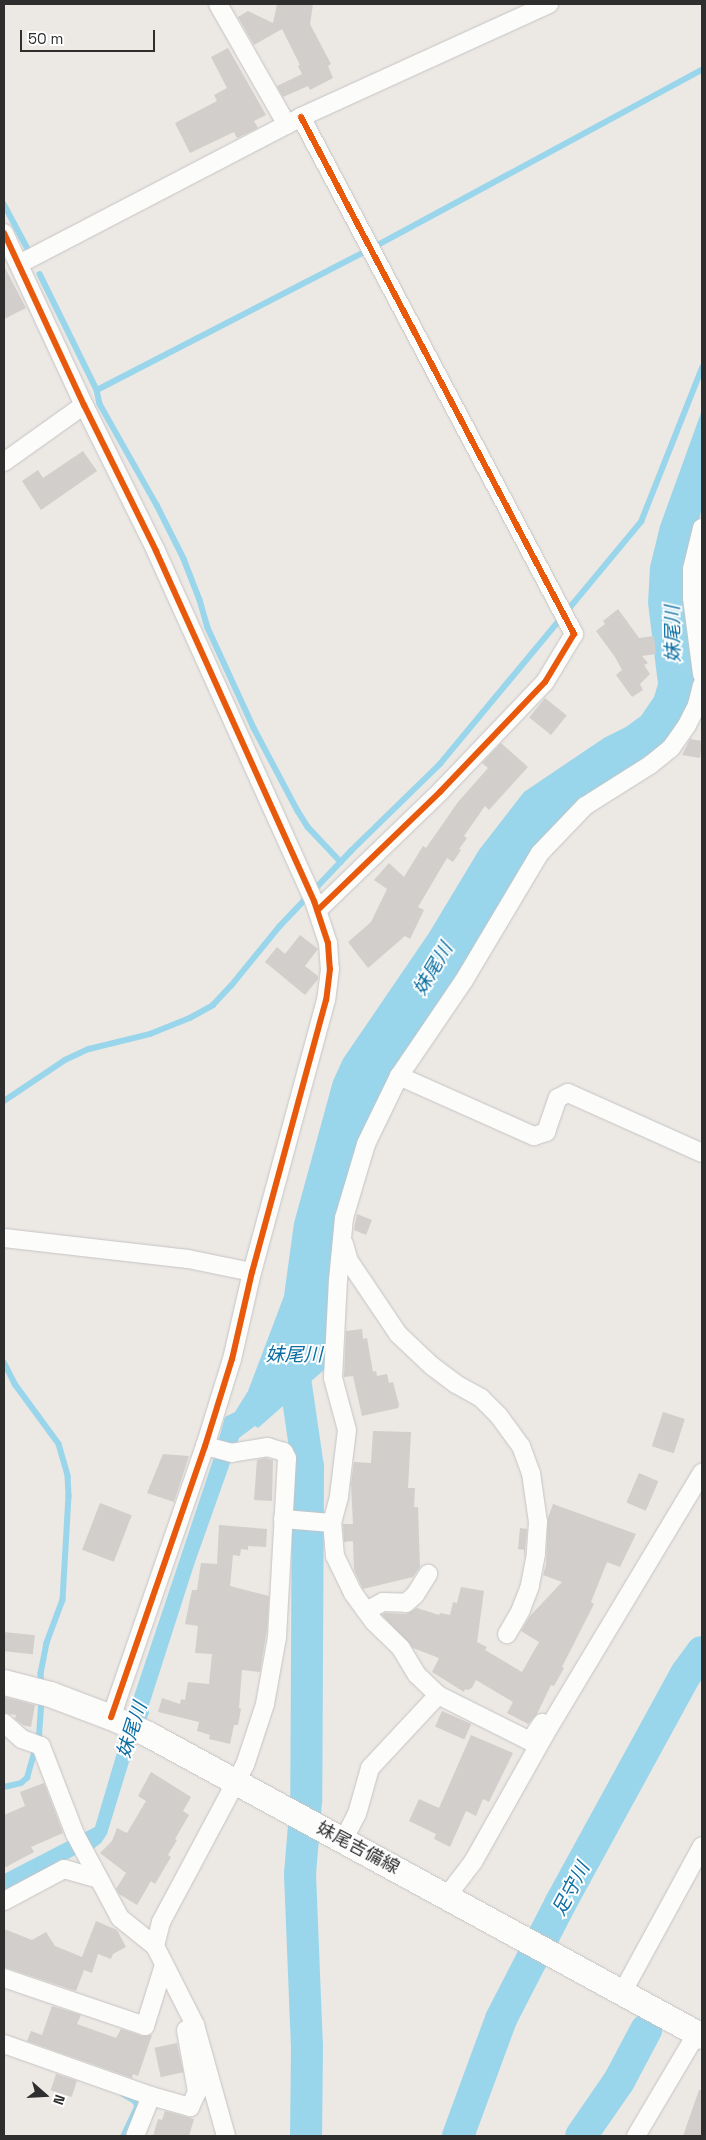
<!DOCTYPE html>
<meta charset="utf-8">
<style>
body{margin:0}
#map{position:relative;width:706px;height:2140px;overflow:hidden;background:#ece8e4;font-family:"Space Grotesk","Noto Sans JP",sans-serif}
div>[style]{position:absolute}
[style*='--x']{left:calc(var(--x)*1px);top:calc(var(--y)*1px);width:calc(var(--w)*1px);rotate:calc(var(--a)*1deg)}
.water>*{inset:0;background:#99d6ec}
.stream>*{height:5.5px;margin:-2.75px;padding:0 2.75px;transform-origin:2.75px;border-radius:2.75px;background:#99d6ec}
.river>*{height:32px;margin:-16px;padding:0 16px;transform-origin:16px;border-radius:16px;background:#99d6ec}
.building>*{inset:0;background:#d1cecb;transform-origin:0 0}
.roads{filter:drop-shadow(0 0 1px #c5c4c5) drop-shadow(0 0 1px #c5c4c5)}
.street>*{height:18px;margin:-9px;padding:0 9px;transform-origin:9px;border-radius:9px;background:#fcfcfb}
.secondary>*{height:25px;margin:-12.5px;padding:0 12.5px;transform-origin:12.5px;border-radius:12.5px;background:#fcfcfb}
.cycleway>*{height:6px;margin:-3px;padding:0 3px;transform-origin:3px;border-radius:3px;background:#e8590c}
span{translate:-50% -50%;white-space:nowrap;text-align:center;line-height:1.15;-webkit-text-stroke:4px #fff;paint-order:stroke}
.street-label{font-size:18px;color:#2e2e2e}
.water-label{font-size:19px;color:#0d6fa3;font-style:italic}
.frame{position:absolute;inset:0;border:5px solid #2e2e2e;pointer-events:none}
.north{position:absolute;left:20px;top:2070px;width:50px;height:50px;-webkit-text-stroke:4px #fff;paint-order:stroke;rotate:109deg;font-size:14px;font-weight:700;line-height:20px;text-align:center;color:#2e2e2e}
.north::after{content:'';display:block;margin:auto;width:18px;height:22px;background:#2e2e2e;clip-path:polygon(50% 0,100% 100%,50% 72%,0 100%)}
.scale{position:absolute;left:20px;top:30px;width:135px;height:22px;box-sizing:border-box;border:2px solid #2e2e2e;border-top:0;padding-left:6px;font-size:15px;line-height:18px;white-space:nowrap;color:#2e2e2e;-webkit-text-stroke:4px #fff;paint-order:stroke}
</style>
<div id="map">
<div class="water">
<i style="clip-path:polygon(702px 410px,702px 507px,688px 569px,698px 670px,689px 712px,665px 746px,571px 809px,544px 838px,367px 1130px,325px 1369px,258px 1428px,255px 1426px,239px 1438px,194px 1565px,149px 1705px,149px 1713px,129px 1762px,107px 1834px,101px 1843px,93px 1849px,79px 1853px,4px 1894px,4px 1874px,95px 1827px,131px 1705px,213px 1460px,225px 1417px,235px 1412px,248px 1391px,284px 1296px,294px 1223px,333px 1081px,343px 1059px,429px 933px,479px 850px,524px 792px,604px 738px,626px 727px,641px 716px,654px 697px,658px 684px,648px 603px,650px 567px,660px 526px)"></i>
</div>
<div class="stream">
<i style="--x:4;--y:204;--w:49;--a:61.9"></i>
<i style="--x:40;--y:274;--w:129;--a:63.8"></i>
<i style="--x:97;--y:390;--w:14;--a:78"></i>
<i style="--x:100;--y:404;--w:116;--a:60.6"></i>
<i style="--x:157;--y:505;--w:60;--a:63.4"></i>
<i style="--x:184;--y:559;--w:44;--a:68.7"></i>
<i style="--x:200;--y:600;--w:29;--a:74"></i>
<i style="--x:208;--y:628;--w:110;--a:65.3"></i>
<i style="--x:254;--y:728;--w:94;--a:62.1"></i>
<i style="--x:298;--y:811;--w:19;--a:58"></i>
<i style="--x:308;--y:827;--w:48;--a:46.7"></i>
<i style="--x:97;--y:390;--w:316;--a:-27.3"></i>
<i style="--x:378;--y:245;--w:368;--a:-28.4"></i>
<i style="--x:4;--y:1101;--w:73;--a:-33.9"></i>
<i style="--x:65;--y:1060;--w:26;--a:-25"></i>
<i style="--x:89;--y:1049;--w:63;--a:-13.8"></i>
<i style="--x:150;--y:1034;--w:43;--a:-21.8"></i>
<i style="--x:190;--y:1018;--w:26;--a:-29"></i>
<i style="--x:213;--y:1005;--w:26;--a:-47"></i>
<i style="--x:231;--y:986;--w:76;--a:-50.9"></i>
<i style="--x:279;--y:927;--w:105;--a:-46.5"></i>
<i style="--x:351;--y:851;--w:124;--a:-44.3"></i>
<i style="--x:440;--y:764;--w:315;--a:-50.3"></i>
<i style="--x:641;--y:522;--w:166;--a:-68.4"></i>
<i style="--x:4;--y:1362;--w:25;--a:63"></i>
<i style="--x:15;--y:1384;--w:74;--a:53.7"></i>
<i style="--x:59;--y:1444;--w:33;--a:74"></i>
<i style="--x:68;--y:1476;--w:20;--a:87"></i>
<i style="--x:69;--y:1496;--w:104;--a:93.3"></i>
<i style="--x:63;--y:1600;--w:46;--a:110.4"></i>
<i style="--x:47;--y:1643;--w:31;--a:101"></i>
<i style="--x:41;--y:1673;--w:13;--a:86"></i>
<i style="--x:4;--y:1787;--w:17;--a:-13"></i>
<i style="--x:21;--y:1783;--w:8;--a:-40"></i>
<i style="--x:27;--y:1778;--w:44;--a:-74.1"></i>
<i style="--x:39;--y:1736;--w:39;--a:-86"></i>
<i style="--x:123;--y:2094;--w:14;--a:30"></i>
<i style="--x:135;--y:2101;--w:6;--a:59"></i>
<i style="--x:138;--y:2106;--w:33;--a:115"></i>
</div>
<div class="river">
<i style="--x:291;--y:1351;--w:117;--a:81.7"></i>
<i style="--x:308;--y:1467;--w:334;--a:90.3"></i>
<i style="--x:306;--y:1801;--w:73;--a:94.7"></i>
<i style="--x:300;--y:1874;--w:172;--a:87.7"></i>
<i style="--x:307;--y:2046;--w:90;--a:90.6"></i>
<i style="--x:458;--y:2136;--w:125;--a:-69.8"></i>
<i style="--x:501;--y:2019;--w:129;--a:-62.8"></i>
<i style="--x:560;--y:1904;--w:262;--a:-61.3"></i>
<i style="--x:686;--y:1674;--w:27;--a:-54"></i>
<i style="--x:581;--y:2136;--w:67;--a:-55.4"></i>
<i style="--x:619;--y:2081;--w:58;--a:-62.1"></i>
</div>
<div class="building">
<i style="clip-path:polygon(277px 4px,313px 4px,310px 24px,331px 64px,328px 66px,333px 78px,310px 90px,308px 86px,283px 97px,277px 86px,302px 74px,298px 66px,300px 65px,282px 29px,254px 45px,238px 17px,248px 11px,273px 23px)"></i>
<i style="clip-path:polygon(228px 48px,266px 115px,254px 121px,258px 128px,237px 138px,234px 132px,190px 153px,175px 123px,217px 101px,214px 95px,227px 88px,211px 57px)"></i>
<i style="clip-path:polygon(4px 266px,26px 308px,4px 319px)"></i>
<i style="clip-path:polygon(83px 451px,97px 471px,41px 510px,22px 481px,38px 470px,43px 478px)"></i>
<i style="clip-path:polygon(618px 609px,639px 638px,654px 636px,656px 654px,642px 656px,648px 663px,644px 665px,650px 674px,640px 684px,643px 690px,632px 697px,616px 675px,622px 670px,615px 657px,596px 631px,605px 624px,603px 621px)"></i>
<i style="left:545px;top:698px;width:28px;height:25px;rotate:39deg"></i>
<i style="clip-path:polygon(690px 739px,702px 741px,700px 758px,682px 755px)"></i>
<i style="clip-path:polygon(501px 743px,528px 767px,489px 810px,485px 806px,464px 836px,467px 838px,459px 849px,461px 850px,453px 862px,447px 858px,418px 907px,424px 910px,410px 939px,405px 936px,368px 968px,348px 942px,371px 922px,387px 889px,374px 880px,389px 863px,404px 877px,423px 846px,426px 848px,458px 802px,488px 768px,482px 763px)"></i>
<i style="clip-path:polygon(300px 935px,318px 949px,305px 966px,318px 976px,318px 979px,305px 995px,265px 962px,277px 947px,285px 954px)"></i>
<i style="clip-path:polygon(357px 1214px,372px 1220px,366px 1235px,354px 1230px)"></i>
<i style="clip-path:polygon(362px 1329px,363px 1339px,367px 1338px,373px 1372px,376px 1371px,377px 1376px,387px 1374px,389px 1383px,393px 1382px,399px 1405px,398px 1408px,362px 1416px,353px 1376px,344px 1377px,346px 1331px)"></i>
<i style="left:663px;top:1412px;width:23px;height:36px;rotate:18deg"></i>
<i style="clip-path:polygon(373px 1431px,411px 1432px,408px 1488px,415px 1488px,414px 1507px,418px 1507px,420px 1567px,413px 1577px,363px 1589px,354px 1570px,353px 1541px,344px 1542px,343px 1524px,353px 1524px,351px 1484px,354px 1462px,371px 1463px)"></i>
<i style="clip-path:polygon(163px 1454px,189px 1456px,174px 1502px,147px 1493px)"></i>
<i style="clip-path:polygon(265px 1458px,273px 1460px,272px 1501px,254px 1500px,257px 1460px)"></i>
<i style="left:639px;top:1473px;width:21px;height:32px;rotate:23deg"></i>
<i style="left:100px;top:1503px;width:34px;height:50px;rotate:21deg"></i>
<i style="clip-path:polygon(553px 1504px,636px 1534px,620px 1567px,607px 1562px,591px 1602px,594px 1604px,562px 1667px,564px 1668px,554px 1686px,551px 1685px,537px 1714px,528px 1724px,507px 1713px,513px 1702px,476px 1680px,472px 1688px,468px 1690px,465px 1689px,464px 1692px,432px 1672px,439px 1658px,413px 1648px,382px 1615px,385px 1613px,406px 1614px,417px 1608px,439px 1615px,440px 1613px,450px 1615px,453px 1602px,457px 1603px,461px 1587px,484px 1591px,477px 1642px,487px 1647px,485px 1650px,522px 1672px,539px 1642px,521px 1631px,530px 1616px,562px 1582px,543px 1575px,546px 1565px,548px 1518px)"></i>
<i style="clip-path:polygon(219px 1525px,267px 1529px,266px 1547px,248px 1546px,248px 1550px,241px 1549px,240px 1556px,233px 1555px,230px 1586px,269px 1596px,267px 1629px,260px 1672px,242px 1670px,239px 1708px,241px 1709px,238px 1725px,234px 1725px,230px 1744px,209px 1739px,210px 1735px,197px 1731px,199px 1722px,158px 1712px,162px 1698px,180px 1704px,181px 1699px,185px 1700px,188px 1682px,209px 1684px,212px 1654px,195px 1653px,198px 1626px,185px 1624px,192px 1590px,197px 1590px,201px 1563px,217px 1564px)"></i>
<i style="clip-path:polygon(520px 1528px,527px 1529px,524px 1561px,524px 1550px,518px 1549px)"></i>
<i style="left:4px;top:1632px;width:31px;height:19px;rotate:6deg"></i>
<i style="clip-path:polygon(4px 1697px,35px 1705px,31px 1727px,23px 1725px,15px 1719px,16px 1715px,4px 1713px)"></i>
<i style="left:442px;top:1711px;width:32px;height:17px;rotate:24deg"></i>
<i style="clip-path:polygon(471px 1735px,513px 1753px,489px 1802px,483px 1799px,476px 1816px,466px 1811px,450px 1847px,434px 1839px,436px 1834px,409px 1821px,419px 1799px,439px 1808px)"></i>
<i style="clip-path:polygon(151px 1772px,191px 1797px,183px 1811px,189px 1815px,175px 1839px,177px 1840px,168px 1855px,171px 1857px,155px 1884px,151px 1881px,137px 1905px,119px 1894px,116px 1889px,126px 1873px,100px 1853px,112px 1841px,117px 1828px,127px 1833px,146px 1801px,138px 1796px)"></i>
<i style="clip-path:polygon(44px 1783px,63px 1833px,31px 1847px,34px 1852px,4px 1868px,4px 1815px,25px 1806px,20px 1792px)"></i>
<i style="clip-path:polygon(96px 1921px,117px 1930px,126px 1947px,113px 1954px,111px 1959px,98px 1954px,92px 1973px,84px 1970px,76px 1991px,4px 1967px,4px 1929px,32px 1940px,46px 1932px,55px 1946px,82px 1957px)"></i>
<i style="clip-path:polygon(52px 2006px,81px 2015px,77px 2024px,116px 2038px,121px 2029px,142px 2036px,152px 2035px,138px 2076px,133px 2074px,132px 2078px,27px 2041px,31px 2031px,42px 2035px)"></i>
<i style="left:177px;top:2043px;width:30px;height:23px;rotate:78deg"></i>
<i style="left:56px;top:2074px;width:22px;height:17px;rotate:18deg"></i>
<i style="clip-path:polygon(699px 2090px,702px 2090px,702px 2136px,683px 2136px)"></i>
<i style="clip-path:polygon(165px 2111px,194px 2119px,189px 2136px,153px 2136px,158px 2119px,162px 2120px)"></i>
</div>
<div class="roads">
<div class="street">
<i style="--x:218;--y:4;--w:139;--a:60.3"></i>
<i style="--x:301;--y:117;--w:585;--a:62.16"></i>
<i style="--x:574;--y:634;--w:56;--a:121.1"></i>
<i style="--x:545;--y:682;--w:152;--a:133.7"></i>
<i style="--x:440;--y:792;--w:170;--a:136"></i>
<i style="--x:4;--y:233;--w:190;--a:65.1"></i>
<i style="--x:84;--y:405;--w:163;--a:63.7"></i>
<i style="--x:156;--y:551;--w:384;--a:65.7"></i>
<i style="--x:314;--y:901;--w:44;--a:71.6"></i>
<i style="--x:328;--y:943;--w:26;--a:86"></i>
<i style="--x:330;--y:969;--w:31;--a:97"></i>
<i style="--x:326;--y:1000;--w:282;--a:105.2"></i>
<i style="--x:252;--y:1272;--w:89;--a:102.9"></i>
<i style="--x:232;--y:1359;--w:91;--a:107.2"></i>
<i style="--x:205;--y:1446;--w:287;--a:109.1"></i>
<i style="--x:19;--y:264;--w:318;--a:-27.5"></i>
<i style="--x:301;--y:117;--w:273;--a:-24.5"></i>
<i style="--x:4;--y:462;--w:98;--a:-35.5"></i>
<i style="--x:702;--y:528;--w:42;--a:103.7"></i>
<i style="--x:692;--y:569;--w:29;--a:90"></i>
<i style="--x:692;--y:598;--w:77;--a:82.5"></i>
<i style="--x:399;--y:1076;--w:148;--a:24"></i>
<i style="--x:534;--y:1136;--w:13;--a:-18"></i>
<i style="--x:546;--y:1132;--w:36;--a:-71"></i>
<i style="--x:558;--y:1098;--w:11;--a:-27"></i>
<i style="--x:568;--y:1093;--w:147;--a:24.1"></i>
<i style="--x:4;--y:1238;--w:185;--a:6.5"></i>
<i style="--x:188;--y:1259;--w:65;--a:11.5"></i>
<i style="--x:344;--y:1244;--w:18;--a:74"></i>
<i style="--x:349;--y:1261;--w:88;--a:56.1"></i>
<i style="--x:398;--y:1334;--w:47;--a:43.3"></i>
<i style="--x:432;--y:1366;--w:30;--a:37"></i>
<i style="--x:456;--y:1384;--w:29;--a:29"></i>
<i style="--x:481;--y:1398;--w:25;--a:45"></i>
<i style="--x:499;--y:1416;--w:37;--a:54"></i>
<i style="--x:521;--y:1446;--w:29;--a:70"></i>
<i style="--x:531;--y:1473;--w:49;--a:81.9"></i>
<i style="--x:538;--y:1522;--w:32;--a:94"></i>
<i style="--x:536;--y:1554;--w:33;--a:101"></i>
<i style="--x:530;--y:1586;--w:26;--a:111"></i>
<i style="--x:521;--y:1610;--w:28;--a:120"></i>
<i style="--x:283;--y:1519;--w:49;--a:4.7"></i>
<i style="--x:366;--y:1611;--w:19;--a:-28"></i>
<i style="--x:383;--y:1602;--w:23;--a:2"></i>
<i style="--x:406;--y:1603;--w:12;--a:-42"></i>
<i style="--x:415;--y:1595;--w:25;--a:-58"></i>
<i style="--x:438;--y:1695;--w:29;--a:-136"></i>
<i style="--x:417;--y:1675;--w:31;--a:-121"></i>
<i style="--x:401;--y:1648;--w:37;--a:-136"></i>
<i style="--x:374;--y:1622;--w:36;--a:-126"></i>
<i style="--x:353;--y:1593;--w:41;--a:-115.9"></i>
<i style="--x:335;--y:1556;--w:33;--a:-95"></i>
<i style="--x:332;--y:1523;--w:28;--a:-75"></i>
<i style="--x:339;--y:1496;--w:66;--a:-83.1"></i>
<i style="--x:347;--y:1430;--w:54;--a:-105.1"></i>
<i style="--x:333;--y:1378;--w:98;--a:-87.1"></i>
<i style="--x:338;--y:1280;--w:62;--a:-84.5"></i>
<i style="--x:344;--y:1218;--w:77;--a:-73.4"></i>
<i style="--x:366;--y:1144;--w:76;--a:-64.1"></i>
<i style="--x:399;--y:1076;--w:114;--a:-55.8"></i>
<i style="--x:463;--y:982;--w:150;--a:-59.2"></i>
<i style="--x:540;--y:853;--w:65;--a:-46.2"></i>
<i style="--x:585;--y:806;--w:77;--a:-32.2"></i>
<i style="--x:650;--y:765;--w:27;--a:-39"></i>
<i style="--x:671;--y:748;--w:28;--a:-55"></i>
<i style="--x:687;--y:725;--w:22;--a:-63"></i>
<i style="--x:697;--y:705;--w:21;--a:-76"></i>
<i style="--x:4;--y:1723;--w:24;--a:42"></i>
<i style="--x:22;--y:1739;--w:20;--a:20"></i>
<i style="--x:41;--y:1746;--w:94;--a:68.9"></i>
<i style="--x:75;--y:1834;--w:95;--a:61.8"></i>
<i style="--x:120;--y:1918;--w:45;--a:38.7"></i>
<i style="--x:155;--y:1946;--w:89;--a:63.1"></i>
<i style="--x:195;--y:2025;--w:115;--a:74.4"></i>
<i style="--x:343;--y:1841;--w:30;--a:-63"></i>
<i style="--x:357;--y:1814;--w:48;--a:-74.2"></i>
<i style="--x:370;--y:1768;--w:100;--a:-47"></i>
<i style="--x:438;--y:1695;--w:103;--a:26.6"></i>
<i style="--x:530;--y:1741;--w:22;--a:-56"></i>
<i style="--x:447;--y:1896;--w:43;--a:-52.6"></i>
<i style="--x:473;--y:1862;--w:147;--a:-60.6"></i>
<i style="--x:545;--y:1734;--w:305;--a:-59"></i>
<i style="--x:4;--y:1901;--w:68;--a:-28.1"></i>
<i style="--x:64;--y:1869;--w:36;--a:16"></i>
<i style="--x:155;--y:1946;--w:25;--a:-76"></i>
<i style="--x:161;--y:1922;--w:178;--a:-61.9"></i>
<i style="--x:245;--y:1765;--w:64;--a:-71.8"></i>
<i style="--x:265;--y:1704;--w:68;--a:-79.8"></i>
<i style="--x:277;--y:1637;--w:179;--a:-86.8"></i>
<i style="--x:287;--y:1458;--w:7;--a:-117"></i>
<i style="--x:284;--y:1452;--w:17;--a:-163"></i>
<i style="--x:268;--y:1447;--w:36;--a:171"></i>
<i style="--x:232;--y:1453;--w:28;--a:-165"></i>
<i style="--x:4;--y:1978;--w:149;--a:18.8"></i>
<i style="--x:145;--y:2026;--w:64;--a:-72.7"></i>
<i style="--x:622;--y:1993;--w:167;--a:-61.4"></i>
<i style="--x:4;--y:2044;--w:156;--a:19.5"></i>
<i style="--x:151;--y:2096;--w:41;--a:15.8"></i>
<i style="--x:190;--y:2107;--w:17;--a:-65"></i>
<i style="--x:197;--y:2092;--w:63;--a:-100.1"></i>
<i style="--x:135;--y:2136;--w:43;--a:-68.2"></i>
<i style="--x:636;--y:2136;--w:120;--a:-59.4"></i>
</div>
<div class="secondary">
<i style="--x:4;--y:1682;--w:48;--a:14.6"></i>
<i style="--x:50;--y:1694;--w:65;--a:20.7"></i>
<i style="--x:111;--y:1717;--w:41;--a:24.7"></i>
<i style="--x:148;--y:1734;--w:631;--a:28.6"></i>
</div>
</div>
<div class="cycleway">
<i style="--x:301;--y:117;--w:585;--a:62.16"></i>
<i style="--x:574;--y:634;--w:56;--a:121.1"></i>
<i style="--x:545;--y:682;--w:152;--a:133.7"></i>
<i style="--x:440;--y:792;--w:170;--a:136"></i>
<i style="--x:4;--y:233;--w:190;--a:65.1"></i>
<i style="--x:84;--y:405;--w:163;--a:63.7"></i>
<i style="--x:156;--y:551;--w:384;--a:65.7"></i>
<i style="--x:314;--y:901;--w:44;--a:71.6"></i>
<i style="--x:328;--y:943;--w:26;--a:86"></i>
<i style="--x:330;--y:969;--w:31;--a:97"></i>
<i style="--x:326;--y:1000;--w:282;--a:105.2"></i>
<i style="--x:252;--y:1272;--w:89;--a:102.9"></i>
<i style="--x:232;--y:1359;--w:91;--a:107.2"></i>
<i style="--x:205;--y:1446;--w:287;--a:109.1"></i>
</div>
<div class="street-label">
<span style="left:358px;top:1848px;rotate:28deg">妹尾吉備線</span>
</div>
<div class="water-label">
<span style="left:673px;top:634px;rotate:-91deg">妹尾川</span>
<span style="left:433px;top:969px;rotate:-59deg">妹尾川</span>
<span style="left:294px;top:1355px">妹尾川</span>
<span style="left:132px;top:1730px;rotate:-72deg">妹尾川</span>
<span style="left:571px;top:1889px;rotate:-62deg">足守川</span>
</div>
<div class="frame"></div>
<div class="north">N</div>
<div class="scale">50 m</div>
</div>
